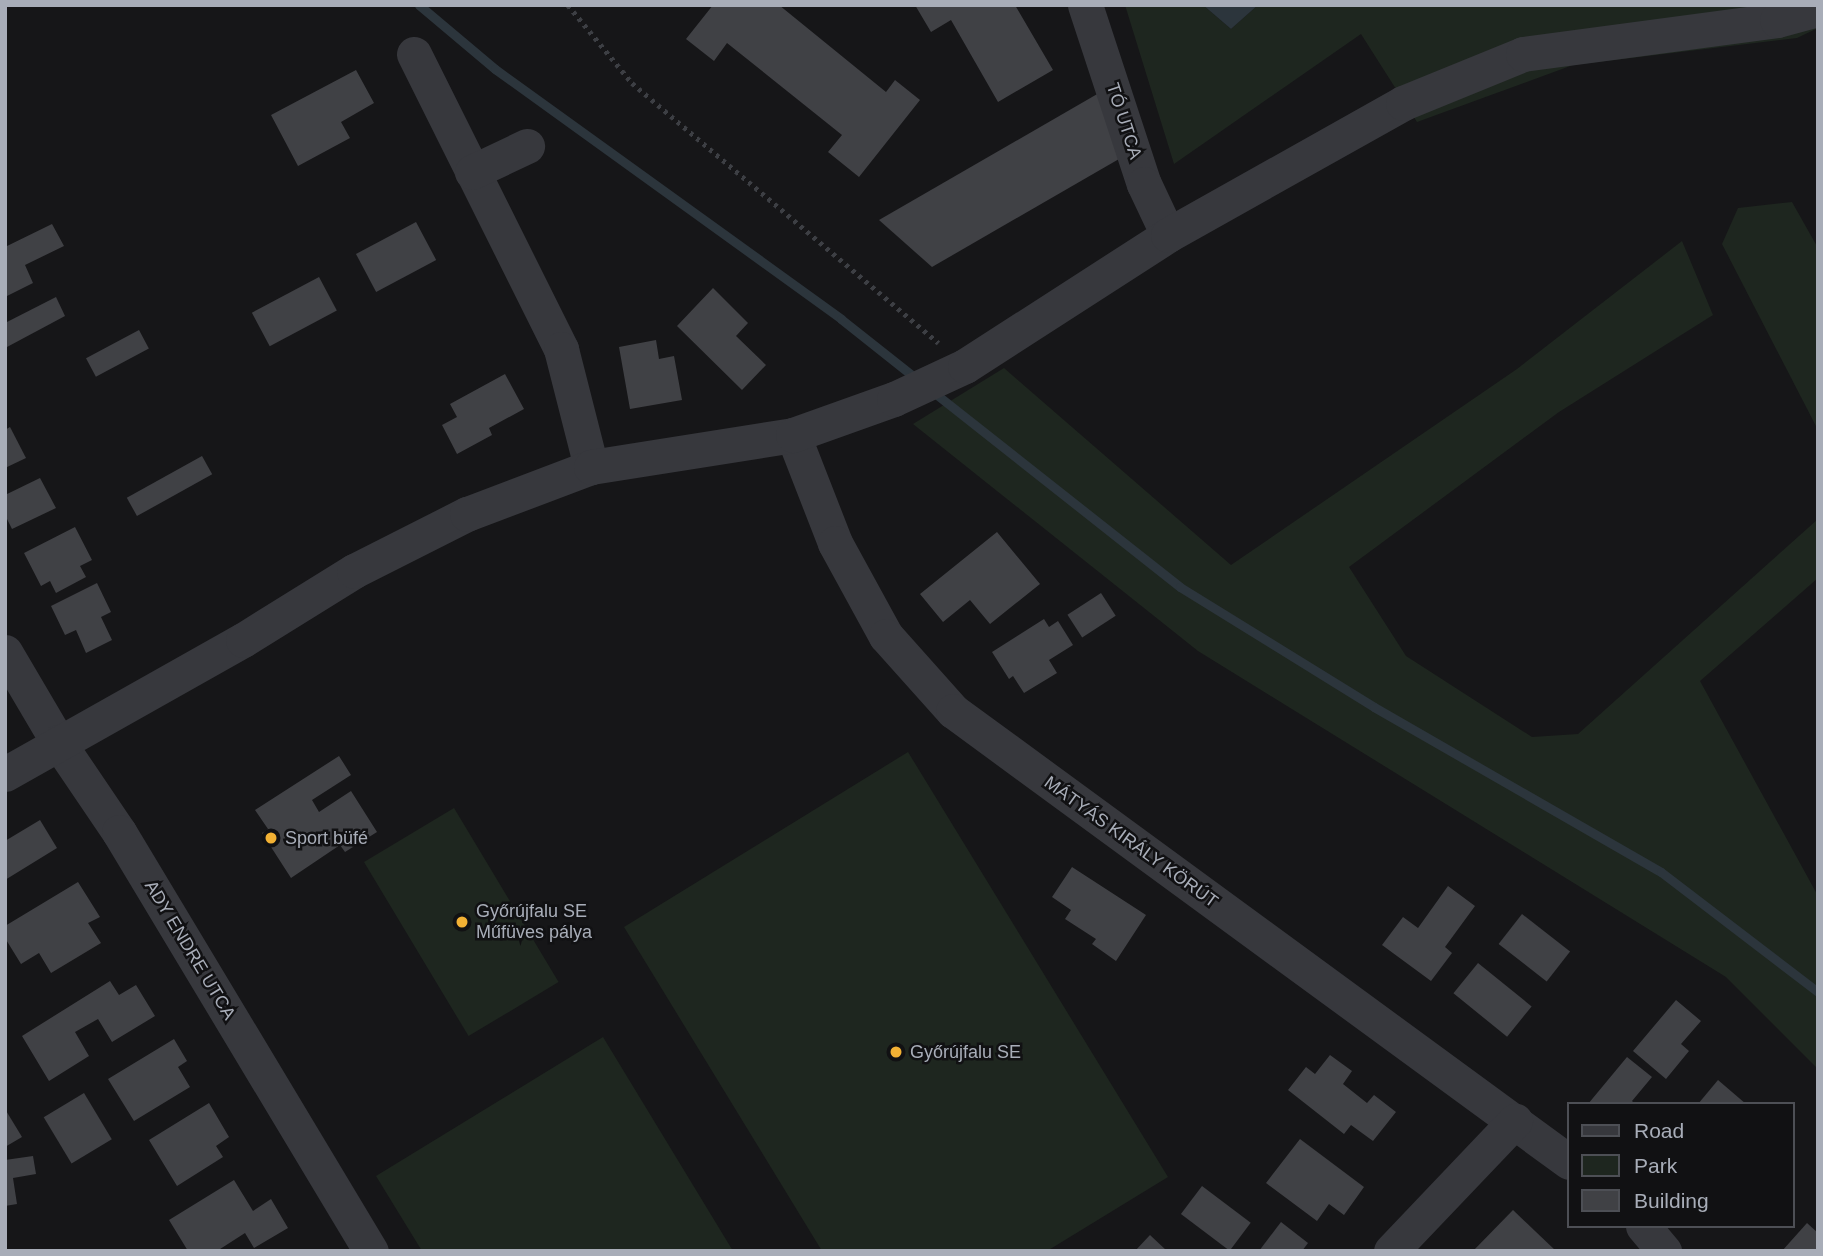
<!DOCTYPE html>
<meta charset="utf-8">
<style>
body{margin:0}
#map{position:relative;width:1823px;height:1256px;overflow:hidden;background:#161618;font-family:Arial,sans-serif}
div>[style]{position:absolute}
[style*='--x']{left:calc(var(--x)*1px);top:calc(var(--y)*1px);width:calc(var(--w)*1px);rotate:calc(var(--a)*1deg)}
.green>*{inset:0;background:#1e261f;transform-origin:0 0}
.water>*{inset:0;background:#2c353c}
.stream>*{height:9px;margin:-4.5px;padding:0 4.5px;transform-origin:4.5px;border-radius:4.5px;background:#2c353c}
.building>*{inset:0;background:#404145;transform-origin:0 0}
.path>*{height:4.5px;margin-top:-2.25px;transform-origin:0;background:repeating-linear-gradient(90deg,#3d3f44 0 3.5px,transparent 0 8.5px)}
.minor>*{height:35px;margin:-17.5px;padding:0 17.5px;transform-origin:17.5px;border-radius:17.5px;background:#37383d}
.dots>*{width:19px;height:19px;translate:-50% -50%;box-sizing:border-box;border:4px solid #111113;border-radius:50%}
span{translate:-50% -50%;white-space:nowrap;text-align:center;line-height:1.15;-webkit-text-stroke:5px #111113;paint-order:stroke}
.street-label{font-size:18px;color:#a8adb8}
.poi-label{font-size:18px;color:#a8adb8}
.left{translate:0 -50%;text-align:left}
.frame{position:absolute;inset:0;border:7px solid #a8adb8;pointer-events:none}
.legend{position:absolute;left:1567px;top:1102px;width:228px;height:126px;box-sizing:border-box;background:#111113;border:2px solid #4d4f55;margin:0;padding:9px 12px;list-style:none;font-size:21px;color:#a8adb8}
.legend li{display:flex;align-items:center;gap:14px;height:35px}
.legend b{width:35px;border:2px solid #4d4f55}
</style>
<div id="map">
<div class="green">
<i style="clip-path:polygon(1125px 5px,1203px 5px,1231px 29px,1258px 5px,1818px 5px,1818px 28px,1797px 38px,1573px 65px,1417px 122px,1361px 34px,1174px 164px)"></i>
<i style="clip-path:polygon(1792px 202px,1818px 248px,1818px 430px,1722px 244px,1738px 208px)"></i>
<i style="clip-path:polygon(1682px 241px,1713px 315px,1559px 412px,1349px 567px,1406px 656px,1532px 737px,1578px 734px,1818px 519px,1818px 578px,1700px 681px,1818px 896px,1818px 1069px,1726px 977px,1198px 651px,913px 424px,1004px 368px,1231px 565px,1517px 369px)"></i>
<i style="clip-path:polygon(908px 752px,1168px 1177px,1047px 1251px,822px 1251px,624px 927px)"></i>
<i style="left:454px;top:808px;width:203px;height:105px;rotate:59deg"></i>
<i style="clip-path:polygon(603px 1037px,733px 1251px,422px 1251px,376px 1176px)"></i>
</div>
<div class="water">
<i style="clip-path:polygon(1203px 5px,1258px 5px,1231px 29px)"></i>
</div>
<div class="stream">
<i style="--x:419;--y:5;--w:99;--a:40.1"></i>
<i style="--x:495;--y:69;--w:427;--a:35.8"></i>
<i style="--x:841;--y:319;--w:98;--a:38.4"></i>
<i style="--x:932;--y:391;--w:316;--a:38.3"></i>
<i style="--x:1180;--y:587;--w:228;--a:31.7"></i>
<i style="--x:1374;--y:707;--w:331;--a:29.9"></i>
<i style="--x:1661;--y:872;--w:198;--a:37.4"></i>
</div>
<div class="building">
<i style="clip-path:polygon(713px 5px,779px 5px,886px 92px,895px 80px,920px 100px,859px 177px,828px 152px,842px 135px,727px 43px,714px 61px,686px 39px)"></i>
<i style="clip-path:polygon(915px 5px,1015px 5px,1053px 70px,998px 102px,951px 20px,931px 32px)"></i>
<i style="clip-path:polygon(356px 70px,374px 103px,341px 122px,350px 138px,298px 166px,271px 115px)"></i>
<i style="clip-path:polygon(1099px 93px,1119px 159px,932px 267px,879px 220px)"></i>
<i style="left:416px;top:222px;width:43px;height:68px;rotate:62deg"></i>
<i style="clip-path:polygon(52px 224px,64px 246px,25px 265px,33px 283px,5px 297px,5px 247px)"></i>
<i style="left:319px;top:277px;width:38px;height:76px;rotate:62deg"></i>
<i style="clip-path:polygon(713px 288px,748px 323px,736px 336px,766px 365px,742px 390px,677px 326px)"></i>
<i style="clip-path:polygon(56px 297px,65px 316px,7px 347px,5px 323px)"></i>
<i style="left:139px;top:330px;width:21px;height:60px;rotate:62deg"></i>
<i style="clip-path:polygon(656px 340px,659px 359px,674px 356px,682px 400px,630px 409px,619px 347px)"></i>
<i style="clip-path:polygon(505px 374px,524px 409px,489px 428px,492px 435px,457px 454px,442px 425px,457px 417px,450px 404px)"></i>
<i style="clip-path:polygon(10px 427px,26px 458px,5px 468px,5px 430px)"></i>
<i style="left:202px;top:456px;width:21px;height:86px;rotate:61deg"></i>
<i style="clip-path:polygon(40px 478px,56px 508px,12px 529px,5px 515px,5px 495px)"></i>
<i style="clip-path:polygon(75px 527px,92px 560px,80px 566px,86px 577px,56px 593px,50px 581px,41px 586px,24px 553px)"></i>
<i style="clip-path:polygon(997px 532px,1040px 584px,990px 624px,970px 600px,943px 622px,920px 594px)"></i>
<i style="clip-path:polygon(97px 583px,111px 612px,101px 617px,112px 640px,86px 653px,76px 630px,65px 635px,51px 606px)"></i>
<i style="left:1101px;top:593px;width:27px;height:40px;rotate:57deg"></i>
<i style="clip-path:polygon(1044px 619px,1049px 627px,1058px 621px,1073px 645px,1049px 660px,1057px 673px,1024px 693px,1013px 676px,1009px 679px,992px 652px)"></i>
<i style="clip-path:polygon(339px 756px,351px 775px,312px 800px,319px 812px,351px 791px,377px 832px,345px 852px,340px 845px,291px 878px,262px 833px,268px 829px,255px 810px)"></i>
<i style="clip-path:polygon(40px 820px,57px 848px,5px 880px,5px 841px)"></i>
<i style="clip-path:polygon(1072px 867px,1146px 915px,1116px 961px,1092px 944px,1096px 939px,1065px 919px,1071px 910px,1052px 897px)"></i>
<i style="clip-path:polygon(78px 882px,100px 917px,88px 923px,101px 943px,51px 973px,39px 953px,21px 964px,5px 938px,5px 926px)"></i>
<i style="clip-path:polygon(1448px 886px,1475px 906px,1445px 947px,1452px 953px,1431px 981px,1382px 945px,1403px 917px,1418px 928px)"></i>
<i style="left:1522px;top:914px;width:61px;height:38px;rotate:38deg"></i>
<i style="left:1478px;top:963px;width:69px;height:39px;rotate:39deg"></i>
<i style="clip-path:polygon(110px 981px,119px 995px,136px 985px,155px 1016px,112px 1042px,98px 1019px,75px 1032px,89px 1056px,49px 1081px,22px 1036px)"></i>
<i style="clip-path:polygon(1676px 1000px,1701px 1021px,1681px 1044px,1689px 1051px,1666px 1079px,1633px 1051px)"></i>
<i style="clip-path:polygon(174px 1039px,187px 1061px,178px 1067px,190px 1087px,134px 1121px,108px 1079px)"></i>
<i style="clip-path:polygon(1330px 1055px,1352px 1071px,1343px 1084px,1367px 1103px,1374px 1095px,1396px 1112px,1373px 1141px,1351px 1125px,1344px 1134px,1288px 1090px,1306px 1067px,1315px 1074px)"></i>
<i style="clip-path:polygon(1627px 1057px,1652px 1077px,1632px 1101px,1635px 1104px,1588px 1104px)"></i>
<i style="clip-path:polygon(1718px 1080px,1746px 1104px,1698px 1104px)"></i>
<i style="left:84px;top:1093px;width:54px;height:47px;rotate:59deg"></i>
<i style="clip-path:polygon(209px 1103px,229px 1137px,216px 1146px,223px 1157px,177px 1186px,149px 1140px)"></i>
<i style="clip-path:polygon(5px 1109px,22px 1137px,5px 1147px)"></i>
<i style="clip-path:polygon(1300px 1139px,1364px 1187px,1344px 1215px,1329px 1204px,1317px 1221px,1266px 1183px)"></i>
<i style="clip-path:polygon(33px 1156px,36px 1174px,13px 1178px,17px 1204px,5px 1206px,5px 1160px)"></i>
<i style="clip-path:polygon(234px 1180px,253px 1211px,271px 1199px,288px 1228px,254px 1248px,245px 1233px,217px 1251px,188px 1251px,169px 1220px)"></i>
<i style="left:1202px;top:1186px;width:61px;height:35px;rotate:37deg"></i>
<i style="clip-path:polygon(1513px 1210px,1556px 1251px,1473px 1251px)"></i>
<i style="clip-path:polygon(1281px 1222px,1308px 1243px,1302px 1251px,1259px 1251px)"></i>
<i style="clip-path:polygon(1807px 1223px,1818px 1233px,1818px 1251px,1782px 1251px)"></i>
<i style="clip-path:polygon(1150px 1235px,1167px 1251px,1135px 1251px)"></i>
</div>
<div class="path">
<i style="--x:568;--y:5;--w:101;--a:50.6"></i>
<i style="--x:632;--y:83;--w:402;--a:40.3"></i>
</div>
<div class="minor">
<i style="--x:1085;--y:5;--w:188;--a:71.8"></i>
<i style="--x:1144;--y:184;--w:56;--a:64.8"></i>
<i style="--x:414;--y:54;--w:330;--a:63.5"></i>
<i style="--x:561;--y:349;--w:122;--a:75.7"></i>
<i style="--x:472;--y:172;--w:61;--a:-25.3"></i>
<i style="--x:793;--y:435;--w:116;--a:68.7"></i>
<i style="--x:835;--y:543;--w:106;--a:61.3"></i>
<i style="--x:886;--y:636;--w:101;--a:48.2"></i>
<i style="--x:953;--y:711;--w:763;--a:36.21"></i>
<i style="--x:5;--y:652;--w:104;--a:59.5"></i>
<i style="--x:58;--y:742;--w:109;--a:55.9"></i>
<i style="--x:119;--y:832;--w:489;--a:59"></i>
<i style="--x:5;--y:774;--w:273;--a:-29.4"></i>
<i style="--x:243;--y:640;--w:131;--a:-31.9"></i>
<i style="--x:354;--y:571;--w:127;--a:-26.8"></i>
<i style="--x:467;--y:514;--w:133;--a:-20.8"></i>
<i style="--x:591;--y:467;--w:205;--a:-9"></i>
<i style="--x:793;--y:435;--w:107;--a:-19.6"></i>
<i style="--x:894;--y:399;--w:78;--a:-24.9"></i>
<i style="--x:965;--y:366;--w:242;--a:-32.8"></i>
<i style="--x:1168;--y:235;--w:270;--a:-29.3"></i>
<i style="--x:1403;--y:103;--w:130;--a:-22.2"></i>
<i style="--x:1523;--y:54;--w:256;--a:-7.6"></i>
<i style="--x:1777;--y:20;--w:42;--a:-15"></i>
<i style="--x:1643;--y:1226;--w:33;--a:50"></i>
<i style="--x:1391;--y:1251;--w:180;--a:-46.4"></i>
</div>
<div class="dots">
<i style="left:271px;top:838px;background:#f2b134"></i>
<i style="left:462px;top:922px;background:#f2b134"></i>
<i style="left:896px;top:1052px;background:#f2b134"></i>
</div>
<div class="street-label">
<span style="left:1124px;top:121px;rotate:72deg">TÓ UTCA</span>
<span style="left:1131px;top:842px;rotate:36deg">MÁTYÁS KIRÁLY KÖRÚT</span>
<span style="left:190px;top:950px;rotate:59deg">ADY ENDRE UTCA</span>
</div>
<div class="poi-label">
<span class="left" style="left:285px;top:838px">Sport büfé</span>
<span class="left" style="left:476px;top:922px">Győrújfalu SE<br>Műfüves pálya</span>
<span class="left" style="left:910px;top:1052px">Győrújfalu SE</span>
</div>
<div class="frame"></div>
<ul class="legend">
<li><b style="height:9px;background:#37383d"></b>Road</li>
<li><b style="height:19px;background:#1e261f"></b>Park</li>
<li><b style="height:19px;background:#404145"></b>Building</li>
</ul>
</div>
